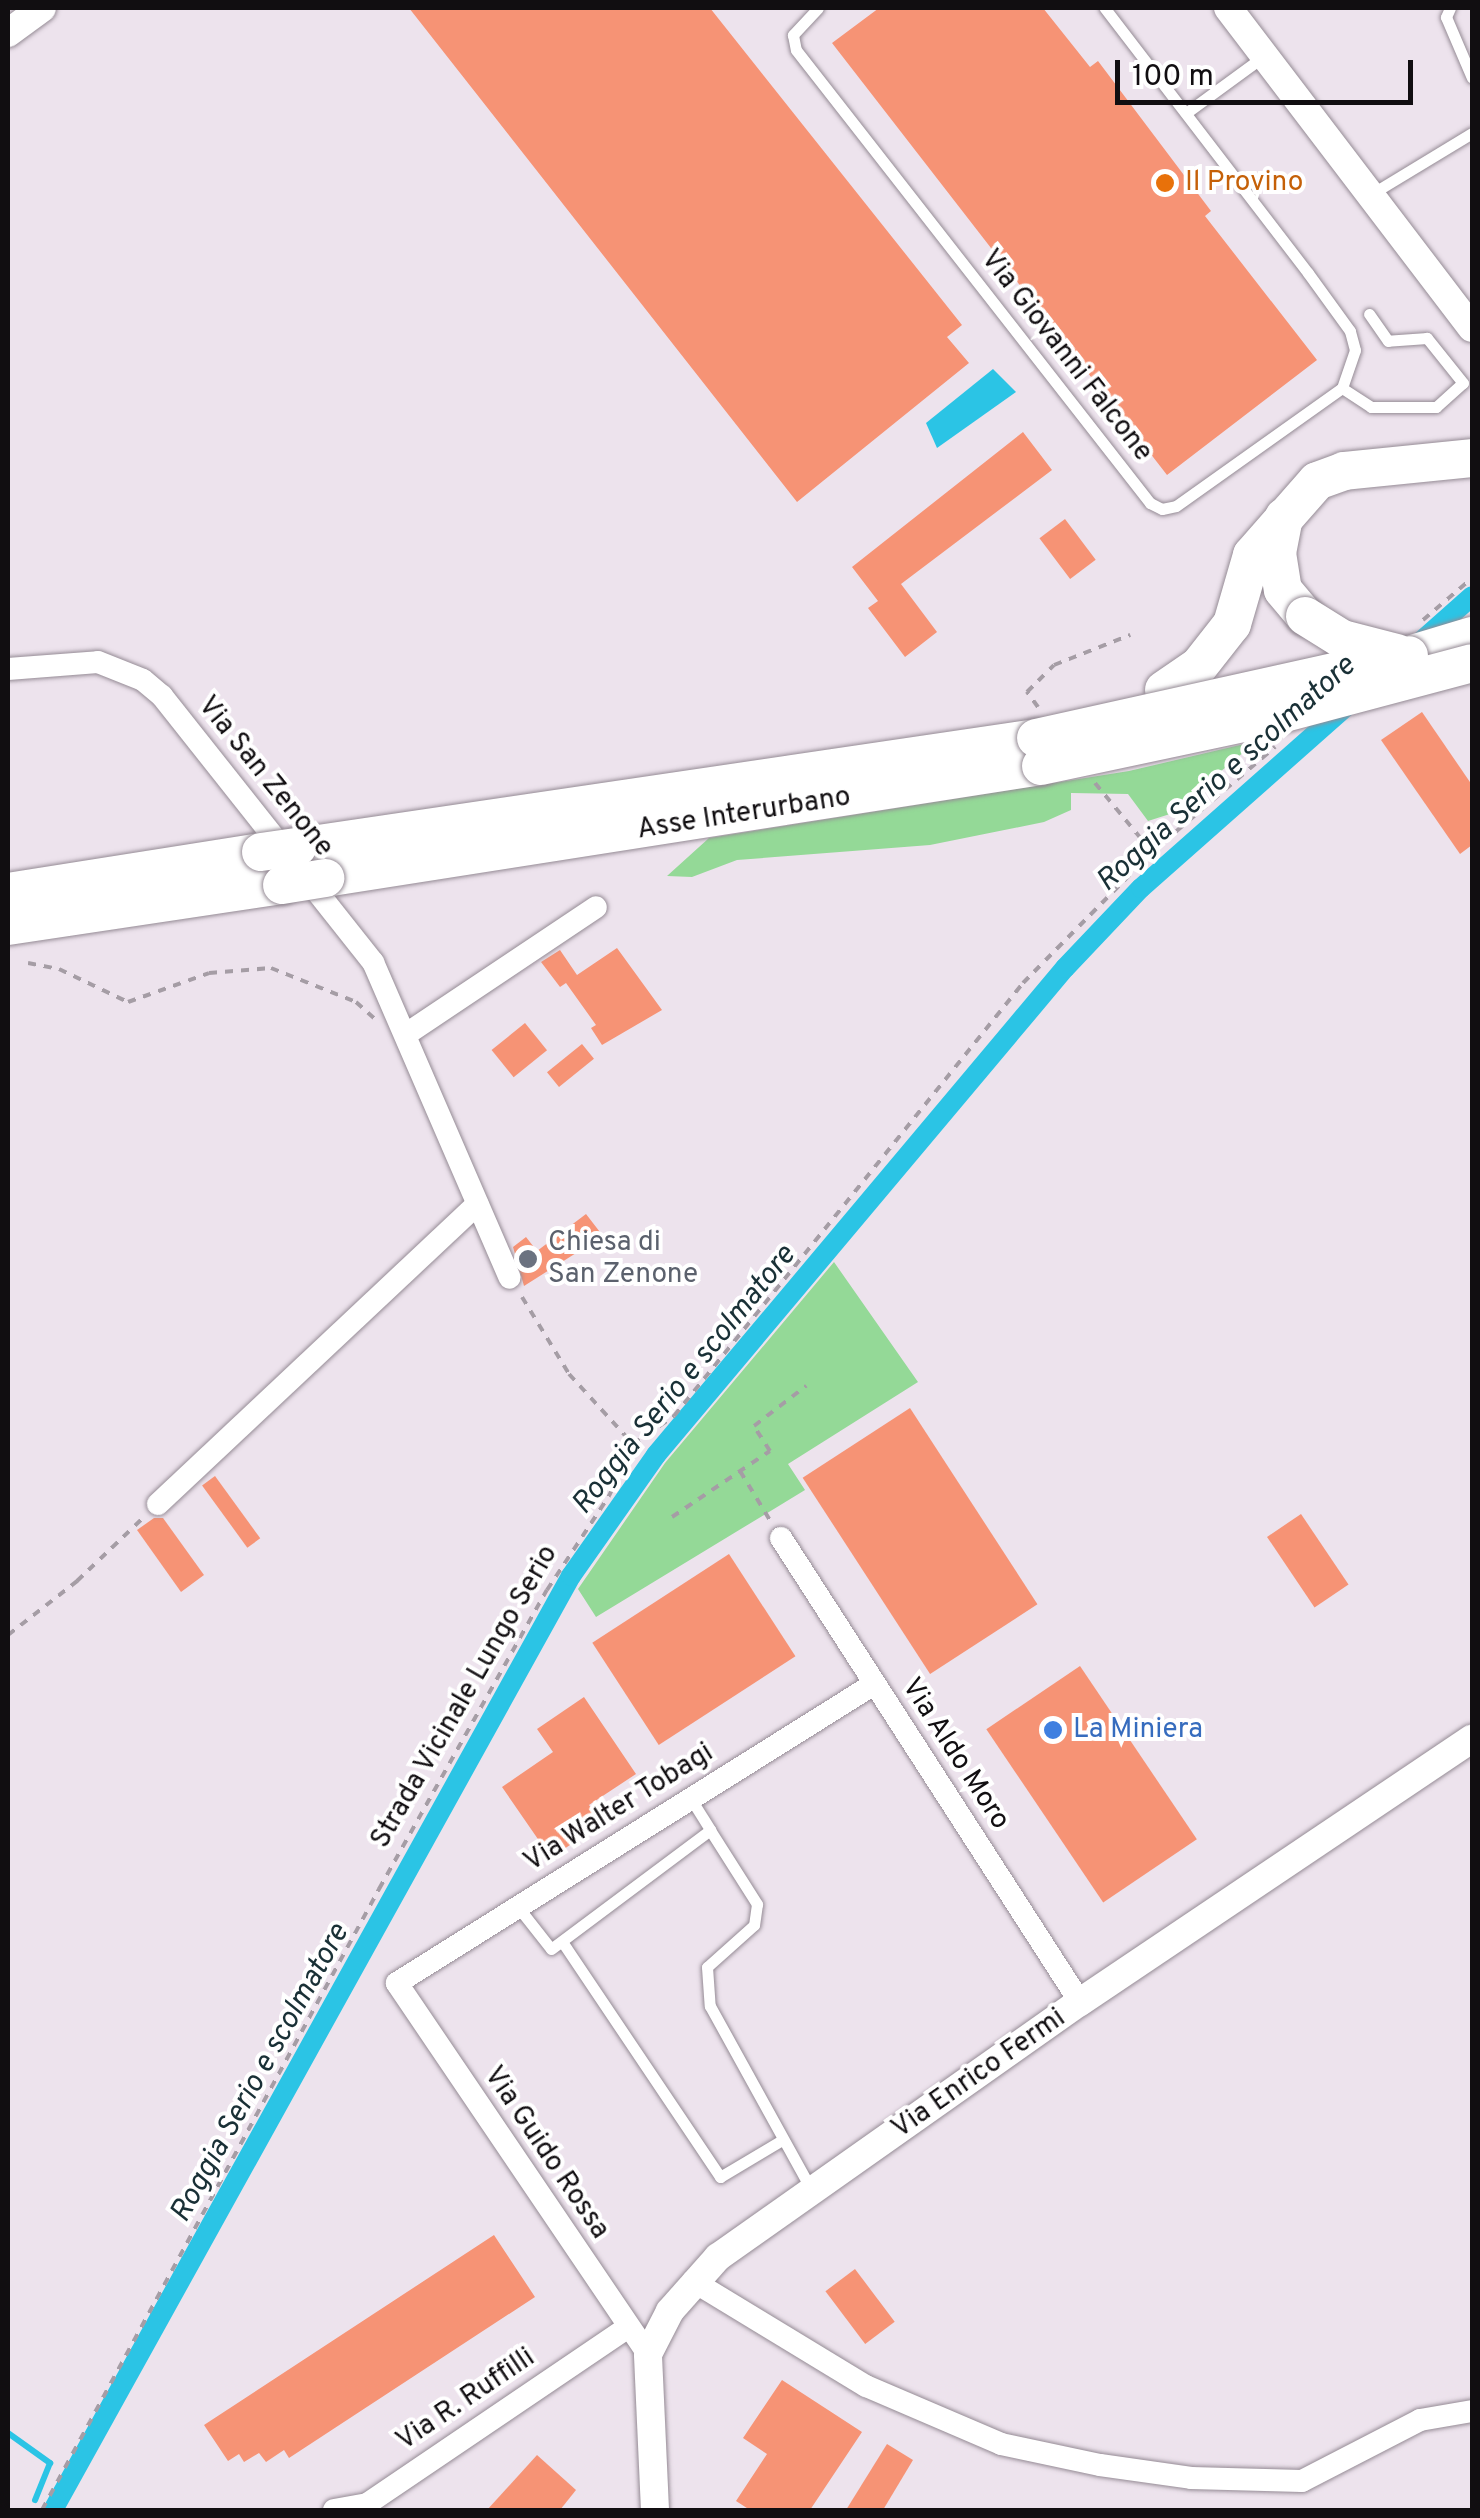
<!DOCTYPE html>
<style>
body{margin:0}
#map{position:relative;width:1480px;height:2518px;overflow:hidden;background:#ede3ed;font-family:Overpass,sans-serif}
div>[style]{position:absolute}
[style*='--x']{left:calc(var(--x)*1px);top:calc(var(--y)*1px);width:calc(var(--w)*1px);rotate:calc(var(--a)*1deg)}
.green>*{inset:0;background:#94d997}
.water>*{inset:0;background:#2bc4e5}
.stream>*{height:6px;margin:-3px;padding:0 3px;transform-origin:3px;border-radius:3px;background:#2bc4e5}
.canal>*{height:20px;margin:-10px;padding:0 10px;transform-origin:10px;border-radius:10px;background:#2bc4e5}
.building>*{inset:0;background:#f69375;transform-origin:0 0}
.path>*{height:4px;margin-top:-2px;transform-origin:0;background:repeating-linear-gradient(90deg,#a59da5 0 8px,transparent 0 16px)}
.roads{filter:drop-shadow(0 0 2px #958b95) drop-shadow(0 0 2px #958b95)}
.service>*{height:11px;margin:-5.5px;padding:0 5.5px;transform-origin:5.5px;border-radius:5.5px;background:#fff}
.minor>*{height:22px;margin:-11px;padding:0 11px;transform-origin:11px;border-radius:11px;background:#fff}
.tertiary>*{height:28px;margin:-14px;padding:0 14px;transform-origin:14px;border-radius:14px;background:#fff}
.trunk>*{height:38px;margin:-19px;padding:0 19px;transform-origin:19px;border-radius:19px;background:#fff}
.bridges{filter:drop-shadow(0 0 2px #958b95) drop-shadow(0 0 2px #958b95)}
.trunk-bridge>*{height:38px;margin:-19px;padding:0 19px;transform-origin:19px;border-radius:19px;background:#fff}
.dots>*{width:28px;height:28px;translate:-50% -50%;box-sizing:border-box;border:5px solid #fff;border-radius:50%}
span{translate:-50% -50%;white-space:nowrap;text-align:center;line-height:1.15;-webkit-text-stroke:8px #fff;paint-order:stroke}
.food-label{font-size:28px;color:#c56008}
.left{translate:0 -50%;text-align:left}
.street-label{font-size:28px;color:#110e11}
.worship-label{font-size:28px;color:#5b616d}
.shop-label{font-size:28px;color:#366cbe}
.water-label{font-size:30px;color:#193036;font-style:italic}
.frame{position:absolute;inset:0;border:10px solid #110e11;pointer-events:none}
.scale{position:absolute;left:1115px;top:60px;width:298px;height:45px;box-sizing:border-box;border:5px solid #110e11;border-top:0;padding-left:12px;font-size:30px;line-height:35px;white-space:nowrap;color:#110e11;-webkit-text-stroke:8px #fff;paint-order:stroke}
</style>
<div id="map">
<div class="green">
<i style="clip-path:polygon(1257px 741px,1170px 814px,1148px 821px,1128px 794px,1071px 793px,1071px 810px,1044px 822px,930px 845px,737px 860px,692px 877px,667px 876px,709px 838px,1129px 771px)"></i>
<i style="clip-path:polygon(834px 1262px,918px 1382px,788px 1464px,805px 1490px,596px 1617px,578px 1589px,665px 1463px)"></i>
</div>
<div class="water">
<i style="clip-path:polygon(993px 369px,1016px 392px,937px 448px,926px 423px)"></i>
</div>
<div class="stream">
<i style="--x:8;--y:2433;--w:52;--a:35.5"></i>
<i style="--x:50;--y:2463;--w:40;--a:112"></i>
</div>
<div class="canal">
<i style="--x:1418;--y:644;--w:72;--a:-41.6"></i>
<i style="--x:53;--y:2510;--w:1068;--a:-60.99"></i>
<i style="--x:571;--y:1576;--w:148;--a:-54.9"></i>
<i style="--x:656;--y:1455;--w:636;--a:-49.98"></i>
<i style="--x:1065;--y:968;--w:110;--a:-46.5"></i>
<i style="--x:1141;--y:888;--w:281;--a:-41.5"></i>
</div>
<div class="building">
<i style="clip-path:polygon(409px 8px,710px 8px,962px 325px,947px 337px,969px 363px,797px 502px)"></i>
<i style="clip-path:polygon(879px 8px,1043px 8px,1090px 67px,1098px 61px,1211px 211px,1205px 216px,1317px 360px,1167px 475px,832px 43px)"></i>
<i style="clip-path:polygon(1023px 432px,1052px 470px,901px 584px,937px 632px,905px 657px,868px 608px,878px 601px,852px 567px)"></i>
<i style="left:1065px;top:519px;width:51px;height:32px;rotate:53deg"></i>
<i style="clip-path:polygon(1422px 712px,1472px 785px,1472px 845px,1460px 854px,1381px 740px)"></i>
<i style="clip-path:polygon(617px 948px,662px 1010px,602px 1045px,591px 1028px,596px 1025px,566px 983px,560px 987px,541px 962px,560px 950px,577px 975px)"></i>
<i style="left:525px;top:1023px;width:35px;height:43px;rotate:51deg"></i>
<i style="left:582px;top:1044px;width:19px;height:45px;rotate:51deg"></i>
<i style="clip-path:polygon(586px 1214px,603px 1236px,524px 1286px,513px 1247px,526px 1237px,537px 1251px)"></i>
<i style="left:910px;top:1408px;width:234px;height:128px;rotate:57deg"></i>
<i style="left:215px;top:1476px;width:77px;height:16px;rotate:54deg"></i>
<i style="left:1301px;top:1514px;width:85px;height:41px;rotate:56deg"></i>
<i style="clip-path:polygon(154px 1518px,163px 1518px,204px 1575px,181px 1592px,137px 1530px)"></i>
<i style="left:729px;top:1554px;width:122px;height:163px;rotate:57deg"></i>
<i style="left:1080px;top:1666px;width:209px;height:113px;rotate:56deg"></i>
<i style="clip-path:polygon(584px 1697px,636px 1774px,589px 1805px,602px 1823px,551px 1858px,502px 1787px,553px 1752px,537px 1729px)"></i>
<i style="clip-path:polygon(494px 2235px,535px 2297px,289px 2458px,284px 2450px,266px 2462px,259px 2453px,244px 2462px,239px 2454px,228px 2461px,204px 2425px)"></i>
<i style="left:855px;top:2269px;width:66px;height:37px;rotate:53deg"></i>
<i style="clip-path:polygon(782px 2380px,862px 2432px,810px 2510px,750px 2510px,736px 2501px,767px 2454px,743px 2438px)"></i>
<i style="clip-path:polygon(887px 2444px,913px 2460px,883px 2510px,846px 2510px)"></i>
<i style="clip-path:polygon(537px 2455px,576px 2490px,560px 2510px,487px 2510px)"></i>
</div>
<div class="path">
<i style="--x:1423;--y:620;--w:65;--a:-40.6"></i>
<i style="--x:1038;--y:707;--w:19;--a:-126"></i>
<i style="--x:1027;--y:692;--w:38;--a:-45"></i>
<i style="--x:1054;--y:665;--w:82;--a:-21.5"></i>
<i style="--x:1095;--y:783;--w:89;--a:50.4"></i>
<i style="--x:28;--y:963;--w:32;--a:11"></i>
<i style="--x:59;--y:969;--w:76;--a:25.6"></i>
<i style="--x:128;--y:1002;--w:86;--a:-19.7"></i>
<i style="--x:209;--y:973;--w:62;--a:-4.6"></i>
<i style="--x:271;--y:968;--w:92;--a:21.8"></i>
<i style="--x:356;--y:1002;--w:24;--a:42"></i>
<i style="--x:522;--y:1297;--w:90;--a:58.6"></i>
<i style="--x:569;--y:1374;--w:95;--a:47.6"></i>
<i style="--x:740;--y:1471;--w:60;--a:58.7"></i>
<i style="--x:672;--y:1517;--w:118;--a:-34"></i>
<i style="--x:770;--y:1451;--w:30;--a:-123"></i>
<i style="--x:754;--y:1426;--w:66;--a:-37.6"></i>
<i style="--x:8;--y:1635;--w:88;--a:-38"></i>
<i style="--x:77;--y:1581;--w:93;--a:-43.7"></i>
<i style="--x:42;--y:2510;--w:707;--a:-61.51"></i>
<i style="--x:379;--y:1889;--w:343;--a:-60.7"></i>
<i style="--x:547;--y:1590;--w:113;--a:-56.6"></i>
<i style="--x:609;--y:1496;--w:57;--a:-65.2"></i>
<i style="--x:633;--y:1444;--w:50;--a:-34.3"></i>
<i style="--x:674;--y:1416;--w:556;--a:-51.13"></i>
<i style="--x:1023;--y:983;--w:184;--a:-45.4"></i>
<i style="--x:1152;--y:852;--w:162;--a:-40.5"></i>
</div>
<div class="roads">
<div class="service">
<i style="--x:818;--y:8;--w:37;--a:133"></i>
<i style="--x:793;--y:35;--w:15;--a:79"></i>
<i style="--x:796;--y:50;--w:575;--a:51.99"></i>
<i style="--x:1150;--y:503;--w:13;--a:27"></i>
<i style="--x:1162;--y:509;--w:14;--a:-12"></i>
<i style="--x:1176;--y:506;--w:204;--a:-35.4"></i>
<i style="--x:1342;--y:388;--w:40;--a:-71.1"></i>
<i style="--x:1355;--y:350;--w:20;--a:-105"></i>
<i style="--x:1350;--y:331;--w:72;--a:-125.9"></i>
<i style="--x:1308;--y:273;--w:334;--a:-127.5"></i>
<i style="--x:1450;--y:8;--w:10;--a:114"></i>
<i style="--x:1446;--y:17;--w:66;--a:66.9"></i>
<i style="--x:1186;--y:113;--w:97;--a:-36.2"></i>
<i style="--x:1373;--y:193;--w:116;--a:-31.2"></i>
<i style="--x:1342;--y:388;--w:35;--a:33"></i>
<i style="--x:1371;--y:407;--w:65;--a:0"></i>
<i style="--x:1436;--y:407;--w:36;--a:-42"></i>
<i style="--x:1463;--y:383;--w:58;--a:-128.7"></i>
<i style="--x:1427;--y:338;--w:39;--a:176"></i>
<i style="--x:1388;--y:341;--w:33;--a:-125"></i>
<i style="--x:691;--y:1799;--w:36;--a:58"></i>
<i style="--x:518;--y:1907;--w:53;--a:51.8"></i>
<i style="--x:551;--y:1949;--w:199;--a:-36.8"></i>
<i style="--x:710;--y:1830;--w:88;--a:57.6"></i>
<i style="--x:757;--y:1904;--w:21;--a:98"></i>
<i style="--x:754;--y:1925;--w:63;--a:138.2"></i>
<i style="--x:707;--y:1967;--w:39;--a:86"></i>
<i style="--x:710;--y:2006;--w:209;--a:61.1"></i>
<i style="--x:563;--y:1943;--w:282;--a:56.1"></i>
<i style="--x:720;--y:2177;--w:72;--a:-30.8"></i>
</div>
<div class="minor">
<i style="--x:8;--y:669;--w:90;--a:-4.4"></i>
<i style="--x:98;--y:662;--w:48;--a:21.8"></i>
<i style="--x:143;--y:680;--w:25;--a:40"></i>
<i style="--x:162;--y:696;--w:340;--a:51.6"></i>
<i style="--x:373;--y:962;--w:344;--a:66.6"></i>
<i style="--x:408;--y:1033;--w:226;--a:-33.8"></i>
<i style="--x:158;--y:1504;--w:438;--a:-43.2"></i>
<i style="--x:781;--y:1538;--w:552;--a:57.2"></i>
<i style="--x:693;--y:2281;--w:202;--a:31.3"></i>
<i style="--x:866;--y:2386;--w:147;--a:23.2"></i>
<i style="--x:1001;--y:2444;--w:101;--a:12"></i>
<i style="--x:1100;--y:2465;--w:92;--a:8.1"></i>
<i style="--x:1191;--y:2478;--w:111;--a:1.5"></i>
<i style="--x:1302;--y:2481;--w:133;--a:-27.3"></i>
<i style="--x:1420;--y:2420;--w:53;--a:-9.8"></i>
<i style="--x:648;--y:2354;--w:448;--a:-124.1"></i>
<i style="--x:397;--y:1983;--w:563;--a:-32.08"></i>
<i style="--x:334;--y:2510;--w:34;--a:-10"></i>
<i style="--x:367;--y:2504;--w:314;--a:-34.1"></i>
</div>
<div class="tertiary">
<i style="--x:1228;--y:8;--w:402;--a:52.7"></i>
<i style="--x:8;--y:33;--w:42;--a:-36.3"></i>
<i style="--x:655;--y:2510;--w:156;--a:-92.6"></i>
<i style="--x:648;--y:2354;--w:48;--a:-62.9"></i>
<i style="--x:670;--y:2311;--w:72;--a:-48.4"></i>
<i style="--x:718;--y:2257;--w:443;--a:-35.2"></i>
<i style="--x:1080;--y:2002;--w:472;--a:-33.9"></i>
</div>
<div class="trunk">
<i style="--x:1284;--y:517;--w:37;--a:101"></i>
<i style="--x:1277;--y:553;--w:37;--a:81"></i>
<i style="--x:1283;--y:590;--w:34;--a:50"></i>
<i style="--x:1409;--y:655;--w:66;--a:-16.8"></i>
<i style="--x:1164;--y:690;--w:42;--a:-34.4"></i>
<i style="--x:1199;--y:666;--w:53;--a:-51.8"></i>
<i style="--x:1232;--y:624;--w:72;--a:-73.8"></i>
<i style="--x:1252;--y:555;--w:98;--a:-48.7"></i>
<i style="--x:1317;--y:481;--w:29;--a:-20"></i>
<i style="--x:1344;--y:471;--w:129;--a:-5.8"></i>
<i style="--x:298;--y:847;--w:746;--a:-8.4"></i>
<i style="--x:325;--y:878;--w:725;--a:-8.89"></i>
<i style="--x:8;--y:892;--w:256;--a:-9"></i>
<i style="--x:8;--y:926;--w:277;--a:-8.5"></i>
</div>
</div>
<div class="bridges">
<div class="trunk-bridge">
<i style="--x:1305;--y:616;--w:44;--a:31.9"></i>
<i style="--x:1342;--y:639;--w:57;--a:14.3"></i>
<i style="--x:1036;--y:738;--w:382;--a:-12.5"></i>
<i style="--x:1041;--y:766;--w:230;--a:-12"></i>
<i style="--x:1266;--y:718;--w:213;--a:-14.9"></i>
<i style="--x:261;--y:852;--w:37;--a:-8"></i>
<i style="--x:282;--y:885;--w:44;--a:-9.2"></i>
</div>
</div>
<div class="dots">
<i style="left:1165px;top:183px;background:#e8710a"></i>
<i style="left:528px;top:1259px;background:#6b7280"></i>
<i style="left:1053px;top:1730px;background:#3f7fe0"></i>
</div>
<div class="food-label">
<span class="left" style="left:1185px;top:183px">Il Provino</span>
</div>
<div class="street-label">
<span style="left:1066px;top:356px;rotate:52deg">Via Giovanni Falcone</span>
<span style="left:265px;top:777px;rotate:51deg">Via San Zenone</span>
<span style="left:744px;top:814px;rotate:-9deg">Asse Interurbano</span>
<span style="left:465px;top:1697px;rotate:-60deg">Strada Vicinale Lungo Serio</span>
<span style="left:955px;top:1754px;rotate:57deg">Via Aldo Moro</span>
<span style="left:619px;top:1808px;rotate:-32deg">Via Walter Tobagi</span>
<span style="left:979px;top:2074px;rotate:-35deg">Via Enrico Fermi</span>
<span style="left:546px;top:2153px;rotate:56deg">Via Guido Rossa</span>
<span style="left:466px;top:2400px;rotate:-34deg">Via R. Ruffilli</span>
</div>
<div class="worship-label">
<span class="left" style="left:548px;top:1259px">Chiesa di<br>San Zenone</span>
</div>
<div class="shop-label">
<span class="left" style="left:1073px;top:1730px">La Miniera</span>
</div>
<div class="water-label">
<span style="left:1227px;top:775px;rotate:-42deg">Roggia Serio e scolmatore</span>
<span style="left:685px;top:1381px;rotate:-51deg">Roggia Serio e scolmatore</span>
<span style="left:261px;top:2074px;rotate:-61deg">Roggia Serio e scolmatore</span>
</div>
<div class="frame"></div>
<div class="scale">100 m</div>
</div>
